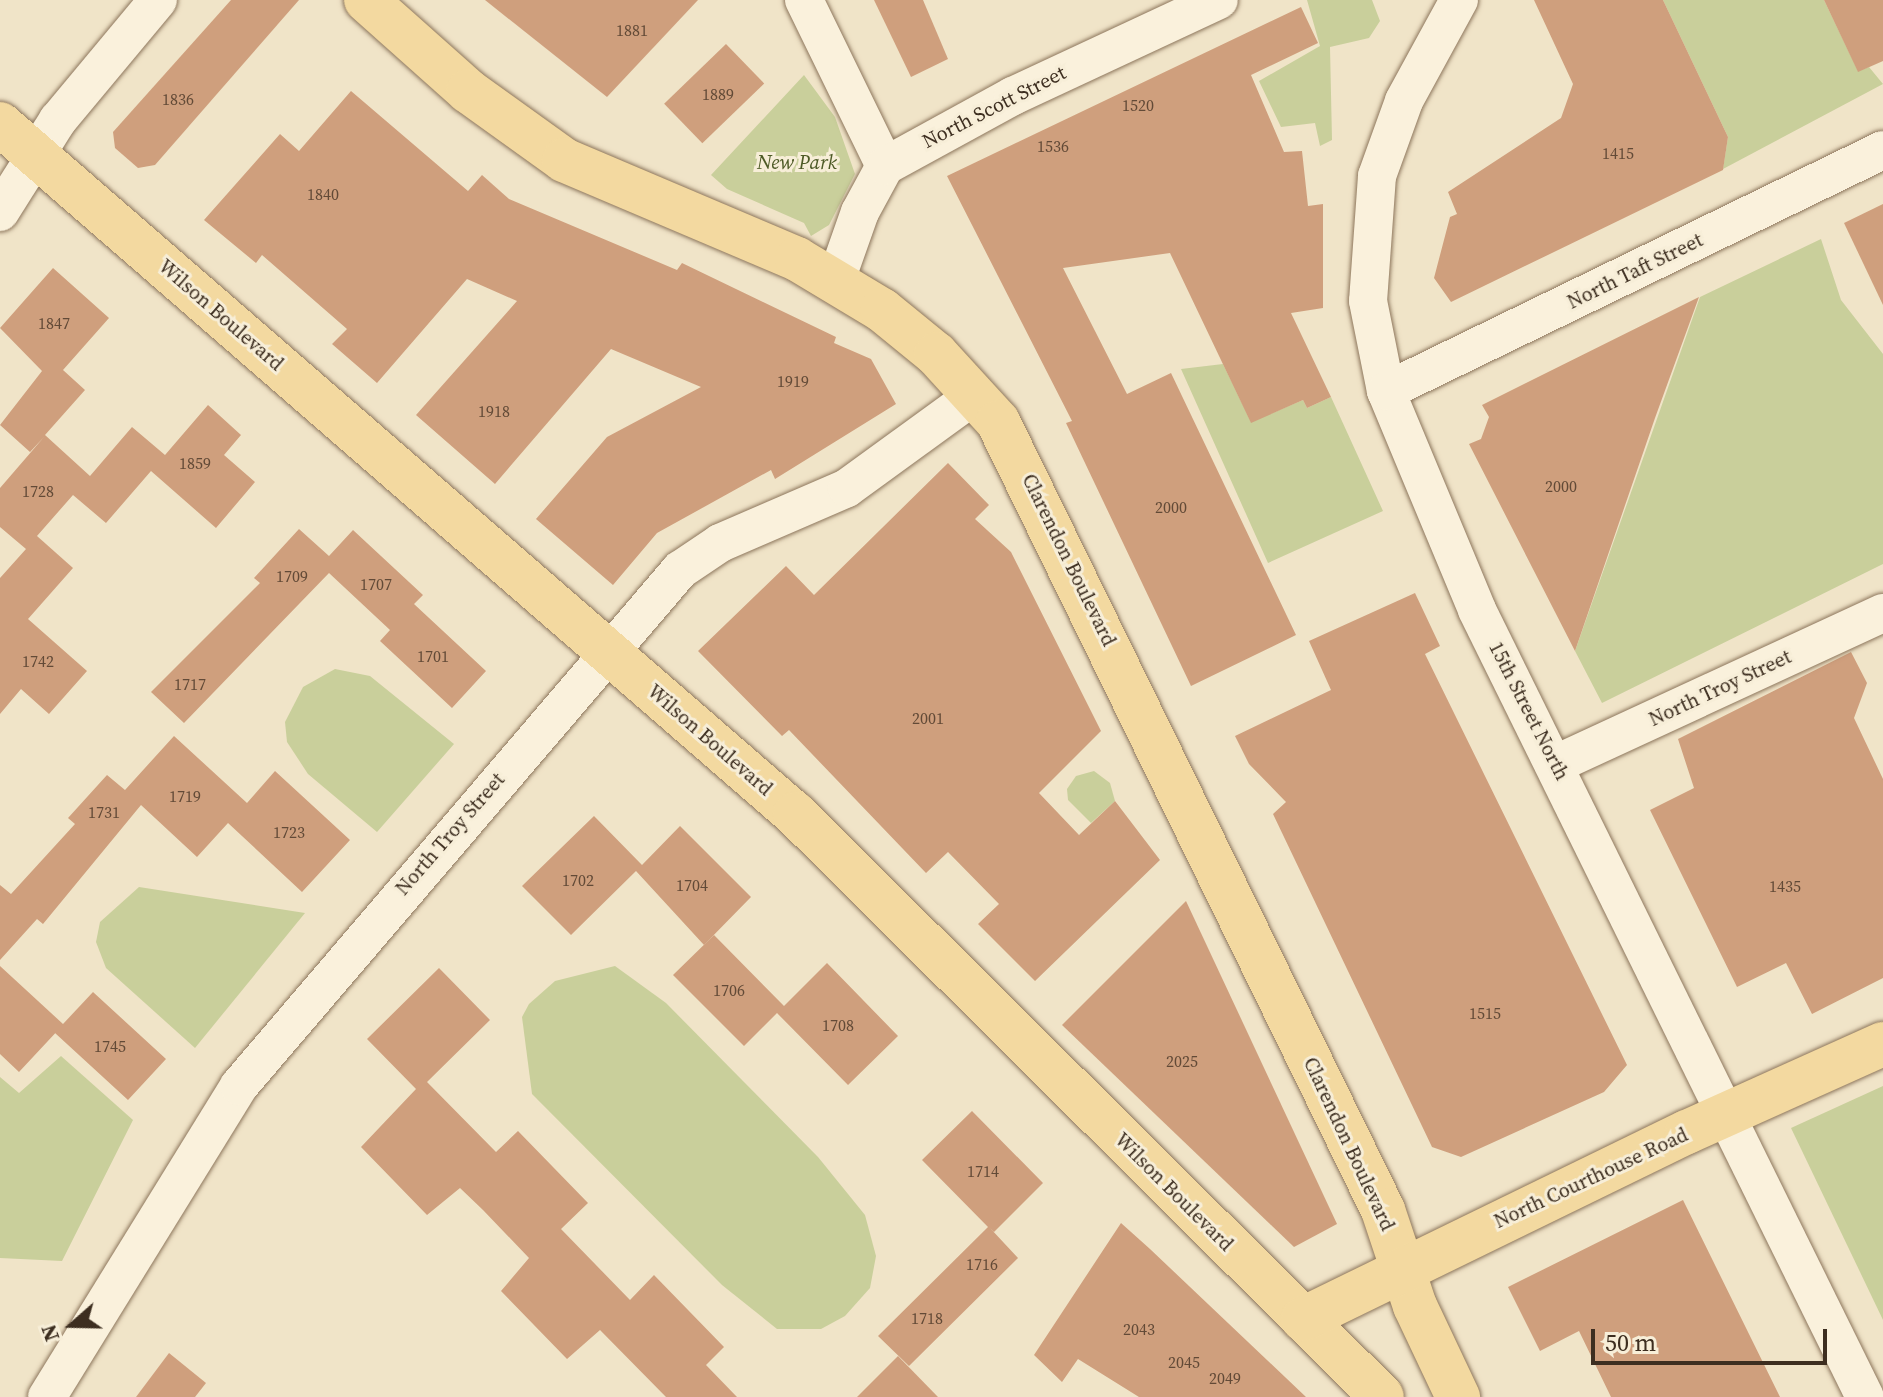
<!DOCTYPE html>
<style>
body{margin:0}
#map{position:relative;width:1883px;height:1397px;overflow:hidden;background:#f0e4c8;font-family:"Source Serif 4",serif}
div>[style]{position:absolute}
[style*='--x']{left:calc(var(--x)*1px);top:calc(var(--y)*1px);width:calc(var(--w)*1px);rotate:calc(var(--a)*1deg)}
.green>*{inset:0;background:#c9cf9b}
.building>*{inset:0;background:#cf9f7d;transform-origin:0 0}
.roads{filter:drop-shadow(0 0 2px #8d765c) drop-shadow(0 0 2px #8d765c)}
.minor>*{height:38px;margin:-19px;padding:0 19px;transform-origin:19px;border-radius:19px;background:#faf1dc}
.major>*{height:44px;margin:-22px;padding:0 22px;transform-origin:22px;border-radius:22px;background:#f3d9a0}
span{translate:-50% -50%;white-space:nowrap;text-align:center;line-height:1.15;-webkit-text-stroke:6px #f7eed8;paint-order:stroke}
.number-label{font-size:16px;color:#624a37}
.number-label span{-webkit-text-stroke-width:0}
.street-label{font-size:20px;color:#3d2e20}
.park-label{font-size:20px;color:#4d5a26;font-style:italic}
.north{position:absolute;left:32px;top:1285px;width:80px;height:80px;-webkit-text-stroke:6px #f7eed8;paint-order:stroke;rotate:250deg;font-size:22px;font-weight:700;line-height:32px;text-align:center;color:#3d2e20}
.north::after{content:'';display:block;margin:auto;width:28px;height:36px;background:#3d2e20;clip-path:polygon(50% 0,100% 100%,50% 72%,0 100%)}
.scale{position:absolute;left:1591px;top:1329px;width:236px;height:36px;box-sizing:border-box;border:4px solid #3d2e20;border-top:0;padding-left:10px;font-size:24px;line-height:28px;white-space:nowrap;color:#3d2e20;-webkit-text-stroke:6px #f7eed8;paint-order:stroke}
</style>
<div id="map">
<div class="green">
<i style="clip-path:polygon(1307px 0,1372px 0,1380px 21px,1369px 38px,1330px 47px,1332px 140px,1320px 146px,1315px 123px,1281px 127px,1259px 81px,1320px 46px)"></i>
<i style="clip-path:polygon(1663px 0,1824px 0,1858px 71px,1869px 67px,1883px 84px,1723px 169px,1728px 137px)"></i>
<i style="clip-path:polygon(804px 75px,835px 117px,855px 174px,829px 225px,811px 236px,804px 223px,727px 189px,711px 175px)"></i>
<i style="clip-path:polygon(1821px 239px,1841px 300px,1883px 354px,1883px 564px,1602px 703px,1575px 651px,1700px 297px)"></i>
<i style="clip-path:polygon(1223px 364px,1251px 422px,1303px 400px,1307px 408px,1331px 397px,1383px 511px,1268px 563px,1181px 369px)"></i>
<i style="clip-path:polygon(335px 669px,370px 676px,454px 744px,377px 832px,308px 774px,287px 742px,285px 722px,303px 687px)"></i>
<i style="clip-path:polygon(1094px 771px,1110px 783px,1115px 801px,1091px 823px,1068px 800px,1067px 789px,1076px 776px)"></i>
<i style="clip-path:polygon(139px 887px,305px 913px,195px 1048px,106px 968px,96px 942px,100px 922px)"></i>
<i style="clip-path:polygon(615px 966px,666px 1003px,818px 1157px,865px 1215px,876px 1256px,870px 1288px,845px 1316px,821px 1329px,777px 1329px,722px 1285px,532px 1094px,522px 1017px,529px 1004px,555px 981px)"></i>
<i style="clip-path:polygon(61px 1056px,133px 1120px,62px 1261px,0 1258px,0 1077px,19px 1093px)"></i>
<i style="clip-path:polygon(1883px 1086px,1883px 1320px,1791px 1128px)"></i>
</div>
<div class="building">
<i style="clip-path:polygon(231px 0,299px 0,155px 165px,138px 168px,115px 148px,113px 132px)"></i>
<i style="clip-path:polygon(485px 0,698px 0,607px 97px)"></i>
<i style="clip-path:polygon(874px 0,923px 0,948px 59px,911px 77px)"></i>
<i style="clip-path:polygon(1534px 0,1663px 0,1728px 137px,1723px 170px,1451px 302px,1434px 278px,1450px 217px,1457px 214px,1448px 192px,1561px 118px,1573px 84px)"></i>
<i style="clip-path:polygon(1824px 0,1883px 0,1883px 61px,1858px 72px)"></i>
<i style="clip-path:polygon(1301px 7px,1318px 43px,1251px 75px,1284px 152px,1302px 151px,1308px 206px,1323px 204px,1323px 308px,1291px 313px,1331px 397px,1307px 408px,1303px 400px,1251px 423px,1170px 253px,1063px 268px,1127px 394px,1171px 373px,1296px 635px,1191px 686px,1066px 423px,1072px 421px,947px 176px)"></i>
<i style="left:726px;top:44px;width:55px;height:86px;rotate:46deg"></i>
<i style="clip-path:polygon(351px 91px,468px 191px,482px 175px,509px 199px,677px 270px,682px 263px,836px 337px,834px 343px,871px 359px,896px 404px,775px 479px,771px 470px,657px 533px,613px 585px,536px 519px,607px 437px,701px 387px,611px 349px,495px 484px,416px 415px,517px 301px,467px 279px,377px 383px,332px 344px,347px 329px,262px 255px,256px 263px,204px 220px,280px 134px,299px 151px)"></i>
<i style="clip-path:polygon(1883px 204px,1883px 305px,1844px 223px)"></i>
<i style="clip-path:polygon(53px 268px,109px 318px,63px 370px,85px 390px,45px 435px,90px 476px,132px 427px,165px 455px,208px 405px,241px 435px,224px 455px,255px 482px,216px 528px,151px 471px,106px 523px,73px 495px,37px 536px,73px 568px,28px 619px,87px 671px,49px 714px,21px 689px,0 714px,0 578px,26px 549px,0 527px,0 488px,44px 437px,30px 452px,0 425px,42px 371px,0 328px)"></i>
<i style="clip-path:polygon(1699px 297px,1655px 418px,1575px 651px,1469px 444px,1481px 439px,1489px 417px,1482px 405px)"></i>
<i style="clip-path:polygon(948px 463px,989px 505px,975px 519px,1011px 552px,1101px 731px,1039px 793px,1079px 835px,1115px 801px,1160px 860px,1035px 981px,978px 924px,999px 904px,948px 852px,926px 873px,789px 730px,782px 736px,698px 651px,786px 566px,814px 595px)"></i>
<i style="clip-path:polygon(299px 529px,329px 556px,353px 530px,423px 595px,414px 604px,486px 671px,452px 708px,380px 641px,390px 630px,329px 573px,184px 723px,151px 692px,260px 583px,254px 578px)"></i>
<i style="clip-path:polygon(1415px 593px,1440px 646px,1425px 654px,1627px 1065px,1604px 1092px,1461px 1157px,1432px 1147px,1273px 814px,1286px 802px,1249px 764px,1235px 736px,1331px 690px,1309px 641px)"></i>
<i style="clip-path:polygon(1851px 652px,1867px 683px,1854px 718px,1883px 779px,1883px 978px,1812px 1014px,1786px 963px,1737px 987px,1650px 810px,1694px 788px,1678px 739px)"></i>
<i style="clip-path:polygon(174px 736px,247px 803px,275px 771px,350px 840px,302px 892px,228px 823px,197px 857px,141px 805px,43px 924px,37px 919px,0 960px,0 885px,11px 894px,75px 824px,68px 818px,107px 775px,125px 790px)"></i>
<i style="clip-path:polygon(594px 816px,642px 865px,680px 826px,751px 897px,704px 945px,636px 871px,571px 935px,522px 886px)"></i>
<i style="clip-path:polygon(1186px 901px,1337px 1224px,1294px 1247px,1062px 1025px)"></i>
<i style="clip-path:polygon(714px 935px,784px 1006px,827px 963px,898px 1036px,848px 1085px,777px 1013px,744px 1046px,673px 975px)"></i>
<i style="clip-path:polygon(0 966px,63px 1024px,93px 992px,166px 1059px,128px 1100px,55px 1033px,61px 1027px,19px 1072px,0 1054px)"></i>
<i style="clip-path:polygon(439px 968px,490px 1020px,427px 1082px,496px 1152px,518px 1131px,588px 1203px,561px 1229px,630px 1300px,654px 1275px,724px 1347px,706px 1365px,737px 1397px,666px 1397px,600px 1330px,567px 1359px,501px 1291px,529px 1258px,483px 1210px,460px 1188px,427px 1215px,361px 1147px,416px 1089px,367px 1039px)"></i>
<i style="clip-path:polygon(972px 1111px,1043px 1183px,994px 1232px,990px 1228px,1018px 1258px,909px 1366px,878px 1336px,988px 1227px,922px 1160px)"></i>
<i style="clip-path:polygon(1683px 1200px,1780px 1397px,1611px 1397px,1579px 1331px,1540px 1351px,1508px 1287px)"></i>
<i style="clip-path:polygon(1121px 1223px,1150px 1249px,1306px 1397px,1139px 1397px,1078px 1359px,1062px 1382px,1034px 1355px)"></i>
<i style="clip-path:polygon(169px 1353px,206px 1383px,195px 1397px,136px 1397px)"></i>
<i style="clip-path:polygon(898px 1356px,938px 1397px,857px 1397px)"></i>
</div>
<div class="roads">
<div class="minor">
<i style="--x:804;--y:0;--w:185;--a:64"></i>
<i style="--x:1459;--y:0;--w:115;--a:118.6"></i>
<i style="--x:1404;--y:101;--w:80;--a:109.8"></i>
<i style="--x:1377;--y:176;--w:125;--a:94.1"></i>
<i style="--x:1368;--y:301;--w:92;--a:78.7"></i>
<i style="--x:1386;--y:391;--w:237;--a:67.4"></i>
<i style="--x:1477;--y:610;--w:877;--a:63.76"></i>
<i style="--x:0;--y:212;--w:109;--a:-57.8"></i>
<i style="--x:58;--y:120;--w:156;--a:-50.2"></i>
<i style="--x:836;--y:280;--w:72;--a:-70.6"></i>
<i style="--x:860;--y:212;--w:52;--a:-61.5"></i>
<i style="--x:885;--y:166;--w:146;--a:-28.7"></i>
<i style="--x:1013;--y:96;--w:227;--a:-25"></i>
<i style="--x:1386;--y:391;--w:552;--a:-25.87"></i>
<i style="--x:1556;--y:764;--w:360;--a:-24.8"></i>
<i style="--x:47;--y:1397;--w:365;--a:-58.3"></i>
<i style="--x:239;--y:1086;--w:679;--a:-49.48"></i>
<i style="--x:680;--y:570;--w:48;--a:-34"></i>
<i style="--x:720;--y:543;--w:138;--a:-23.4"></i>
<i style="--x:847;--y:488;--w:158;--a:-36"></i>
</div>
<div class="major">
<i style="--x:366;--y:0;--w:137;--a:41.7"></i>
<i style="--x:468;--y:91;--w:118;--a:35.7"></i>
<i style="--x:564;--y:160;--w:253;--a:23"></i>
<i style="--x:797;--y:259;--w:99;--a:31"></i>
<i style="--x:882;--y:310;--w:70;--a:39.2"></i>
<i style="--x:936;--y:354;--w:92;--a:47.6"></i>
<i style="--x:998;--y:422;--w:877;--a:63.96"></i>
<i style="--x:1383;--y:1210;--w:101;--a:71.6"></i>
<i style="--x:1415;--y:1306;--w:101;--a:64.7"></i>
<i style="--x:0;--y:124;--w:1053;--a:40.96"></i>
<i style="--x:795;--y:814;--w:827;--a:44.8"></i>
<i style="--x:1303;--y:1319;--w:427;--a:-26"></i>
<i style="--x:1687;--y:1132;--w:215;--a:-24.2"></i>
</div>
</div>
<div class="number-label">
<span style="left:632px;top:30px">1881</span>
<span style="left:718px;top:94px">1889</span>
<span style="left:178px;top:99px">1836</span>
<span style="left:1138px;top:105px">1520</span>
<span style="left:1053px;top:146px">1536</span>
<span style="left:1618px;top:153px">1415</span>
<span style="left:323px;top:194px">1840</span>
<span style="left:54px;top:323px">1847</span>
<span style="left:793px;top:381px">1919</span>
<span style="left:494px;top:411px">1918</span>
<span style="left:195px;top:463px">1859</span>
<span style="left:1561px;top:486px">2000</span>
<span style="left:38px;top:491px">1728</span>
<span style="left:1171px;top:507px">2000</span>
<span style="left:292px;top:576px">1709</span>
<span style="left:376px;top:584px">1707</span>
<span style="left:433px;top:656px">1701</span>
<span style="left:38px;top:661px">1742</span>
<span style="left:190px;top:684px">1717</span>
<span style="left:928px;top:718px">2001</span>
<span style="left:185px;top:796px">1719</span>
<span style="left:104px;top:812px">1731</span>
<span style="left:289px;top:832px">1723</span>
<span style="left:578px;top:880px">1702</span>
<span style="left:692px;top:885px">1704</span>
<span style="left:1785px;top:886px">1435</span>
<span style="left:729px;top:990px">1706</span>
<span style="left:1485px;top:1013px">1515</span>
<span style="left:838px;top:1025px">1708</span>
<span style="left:110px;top:1046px">1745</span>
<span style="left:1182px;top:1061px">2025</span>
<span style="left:983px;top:1171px">1714</span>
<span style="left:982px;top:1264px">1716</span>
<span style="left:927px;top:1318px">1718</span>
<span style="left:1139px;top:1329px">2043</span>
<span style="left:1184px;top:1362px">2045</span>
<span style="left:1225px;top:1378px">2049</span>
</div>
<div class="street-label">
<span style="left:994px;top:107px;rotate:-27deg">North Scott Street</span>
<span style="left:1635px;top:271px;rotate:-26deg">North Taft Street</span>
<span style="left:221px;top:315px;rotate:41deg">Wilson Boulevard</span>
<span style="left:1069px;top:560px;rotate:64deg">Clarendon Boulevard</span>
<span style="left:1720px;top:688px;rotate:-25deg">North Troy Street</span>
<span style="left:1529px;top:711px;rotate:63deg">15th Street North</span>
<span style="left:710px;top:740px;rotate:41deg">Wilson Boulevard</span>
<span style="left:450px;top:834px;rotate:-49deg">North Troy Street</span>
<span style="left:1349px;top:1144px;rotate:65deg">Clarendon Boulevard</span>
<span style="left:1591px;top:1178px;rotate:-25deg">North Courthouse Road</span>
<span style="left:1174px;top:1192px;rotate:45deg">Wilson Boulevard</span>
</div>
<div class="park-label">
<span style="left:797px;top:162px">New Park</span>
</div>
<div class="north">N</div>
<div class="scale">50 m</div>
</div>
